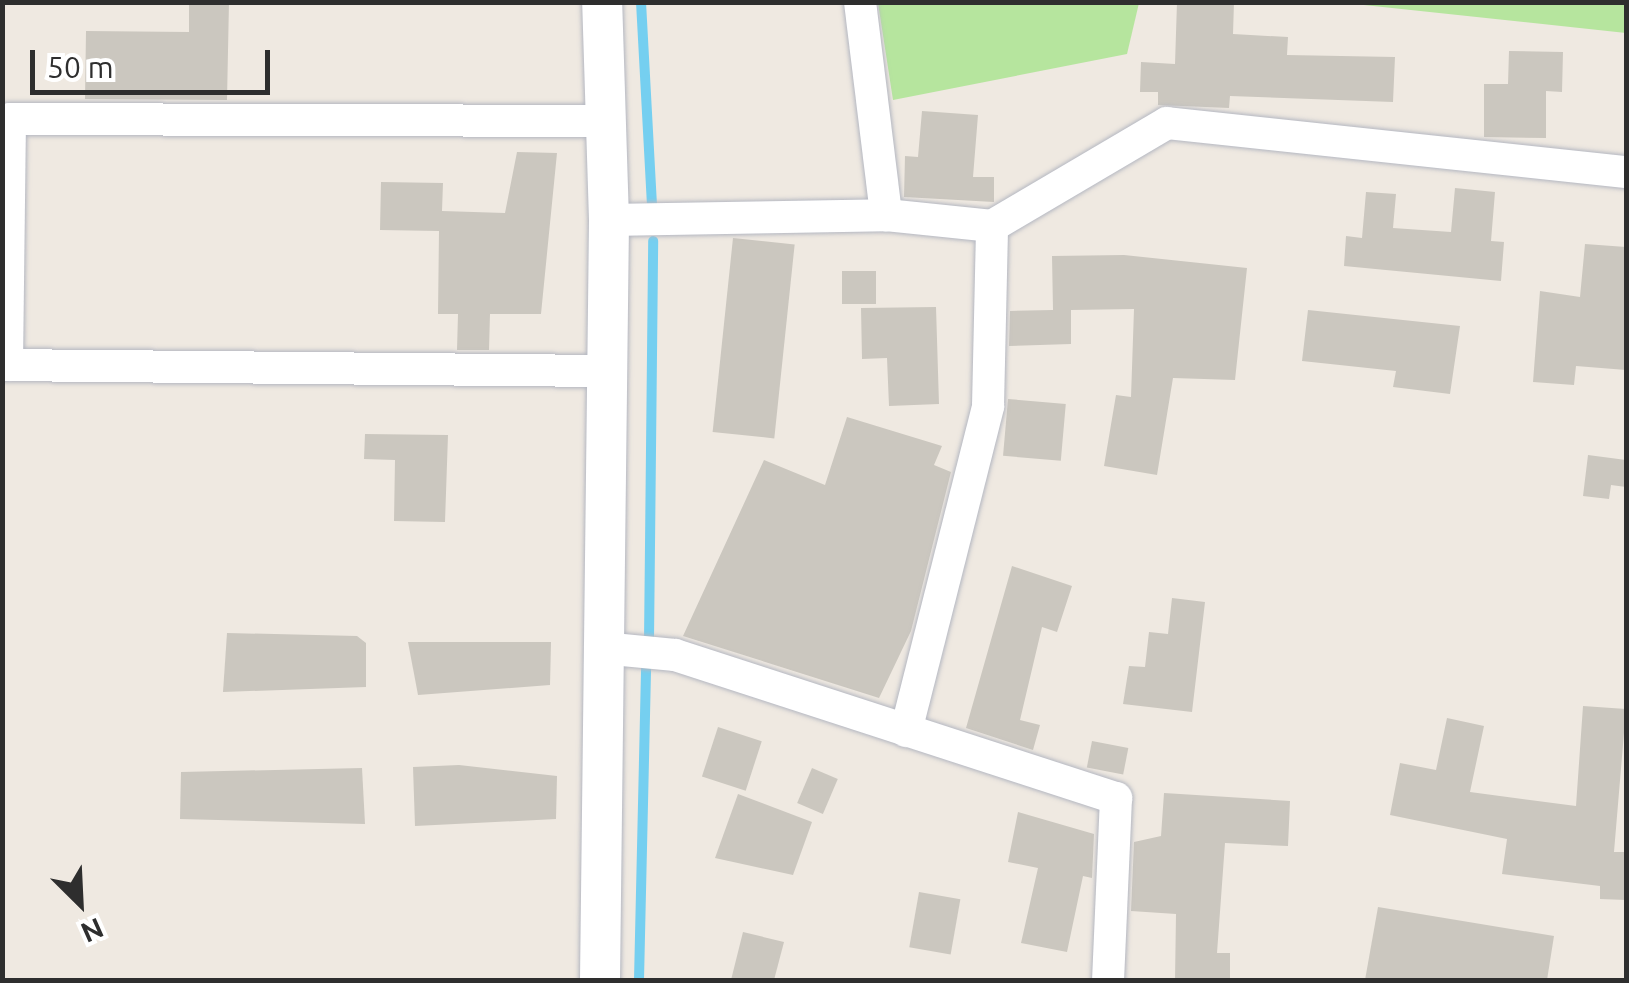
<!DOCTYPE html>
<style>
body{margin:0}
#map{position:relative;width:1629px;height:983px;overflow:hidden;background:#efe9e1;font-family:Ubuntu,sans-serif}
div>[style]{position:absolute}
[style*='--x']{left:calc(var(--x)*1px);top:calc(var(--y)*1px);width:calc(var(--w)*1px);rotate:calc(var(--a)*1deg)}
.green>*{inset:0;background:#b6e59e}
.stream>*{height:10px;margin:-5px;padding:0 5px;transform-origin:5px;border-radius:5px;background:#75cff0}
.building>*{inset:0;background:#cbc7bf;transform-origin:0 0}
.roads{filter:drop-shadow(0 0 2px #b4b7c1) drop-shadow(0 0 2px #b4b7c1)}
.minor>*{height:32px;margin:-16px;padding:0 16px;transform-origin:16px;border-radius:16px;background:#fff}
.tertiary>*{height:40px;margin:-20px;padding:0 20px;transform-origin:20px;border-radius:20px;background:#fff}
span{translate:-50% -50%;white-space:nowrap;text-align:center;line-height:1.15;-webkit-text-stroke:10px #fff;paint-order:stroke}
.frame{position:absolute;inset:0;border:5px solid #2e2e2e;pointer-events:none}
.north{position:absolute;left:30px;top:853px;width:100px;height:100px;-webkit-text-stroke:8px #fff;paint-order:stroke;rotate:156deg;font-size:28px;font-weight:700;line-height:40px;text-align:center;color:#2e2e2e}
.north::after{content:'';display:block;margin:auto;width:35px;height:45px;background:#2e2e2e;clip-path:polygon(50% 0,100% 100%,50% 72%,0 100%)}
.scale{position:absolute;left:30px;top:50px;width:240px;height:45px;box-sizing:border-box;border:5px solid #2e2e2e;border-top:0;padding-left:12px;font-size:30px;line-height:35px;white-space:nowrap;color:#2e2e2e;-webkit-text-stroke:8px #fff;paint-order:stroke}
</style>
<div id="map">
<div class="green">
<i style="clip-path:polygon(878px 3px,878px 2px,1139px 3px,1127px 54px,893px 100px)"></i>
<i style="clip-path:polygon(1345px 3px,1626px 3px,1626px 33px)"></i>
</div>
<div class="stream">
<i style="--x:641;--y:2;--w:201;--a:86.9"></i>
<i style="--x:649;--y:641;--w:400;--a:-89.4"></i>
<i style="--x:639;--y:980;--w:316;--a:-88.7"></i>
</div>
<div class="building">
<i style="clip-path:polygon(189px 2px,229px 2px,227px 100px,85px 99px,86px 31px,189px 32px)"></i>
<i style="clip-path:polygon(1177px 2px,1234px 2px,1233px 34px,1288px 37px,1287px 55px,1395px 57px,1393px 102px,1230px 96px,1229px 108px,1158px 105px,1158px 92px,1140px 92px,1141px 62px,1175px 64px)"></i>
<i style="clip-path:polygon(1509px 51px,1563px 52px,1562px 92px,1546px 91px,1546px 138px,1484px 137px,1484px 84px,1508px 84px)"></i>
<i style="clip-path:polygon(922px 111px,978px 115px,973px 177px,994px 177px,994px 202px,904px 197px,905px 156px,918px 157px)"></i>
<i style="clip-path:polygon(517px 152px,557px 153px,541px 314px,490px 314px,489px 350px,457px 350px,458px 314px,438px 314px,439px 231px,380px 230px,381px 182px,443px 183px,442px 211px,505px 213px)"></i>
<i style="clip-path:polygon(1455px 188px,1495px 192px,1491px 241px,1504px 242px,1501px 281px,1344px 266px,1346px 236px,1362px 238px,1366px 192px,1396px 194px,1393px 228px,1451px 232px)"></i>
<i style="left:733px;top:238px;width:62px;height:195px;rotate:6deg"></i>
<i style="clip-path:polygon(1585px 244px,1626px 247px,1626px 370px,1576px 366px,1574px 385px,1533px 382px,1540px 291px,1580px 297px)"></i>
<i style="clip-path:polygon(1124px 255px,1247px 268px,1235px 380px,1173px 378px,1157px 475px,1104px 466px,1116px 395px,1131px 397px,1134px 309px,1071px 310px,1071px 344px,1009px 346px,1010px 311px,1053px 310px,1052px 256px)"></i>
<i style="left:876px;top:271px;width:33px;height:34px;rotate:90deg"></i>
<i style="clip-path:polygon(936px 307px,939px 404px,889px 406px,887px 358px,862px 359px,861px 308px)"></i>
<i style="clip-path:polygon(1308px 310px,1460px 326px,1450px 394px,1393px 387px,1396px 371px,1302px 361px)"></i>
<i style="left:1008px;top:399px;width:58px;height:57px;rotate:5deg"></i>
<i style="clip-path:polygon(847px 417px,942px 446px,934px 465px,951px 472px,911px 631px,879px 698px,683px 636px,764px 460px,825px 485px)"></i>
<i style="clip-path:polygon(365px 434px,448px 435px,445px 522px,394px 521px,395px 460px,364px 459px)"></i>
<i style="clip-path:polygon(1588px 455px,1626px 460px,1626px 487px,1611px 485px,1609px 499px,1583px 496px)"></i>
<i style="clip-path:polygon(1012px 566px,1072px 586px,1057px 632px,1042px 627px,1020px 720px,1040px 725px,1033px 750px,966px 728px)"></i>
<i style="clip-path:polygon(1172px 598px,1205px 602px,1192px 712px,1123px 704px,1129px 666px,1145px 667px,1149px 632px,1168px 634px)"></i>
<i style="clip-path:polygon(227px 633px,357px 636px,366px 643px,366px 687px,223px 692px)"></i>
<i style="clip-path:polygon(408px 642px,551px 642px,550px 685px,418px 695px)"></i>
<i style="clip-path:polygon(1583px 706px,1626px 709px,1614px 852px,1626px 852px,1626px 900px,1600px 899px,1600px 886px,1502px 874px,1507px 839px,1390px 815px,1400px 763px,1436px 770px,1447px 718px,1484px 726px,1470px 792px,1576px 806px)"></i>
<i style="left:718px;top:727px;width:46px;height:52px;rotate:18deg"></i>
<i style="left:1092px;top:741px;width:37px;height:27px;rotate:11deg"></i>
<i style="clip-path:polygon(459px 765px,557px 776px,556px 819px,415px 826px,413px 767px)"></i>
<i style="clip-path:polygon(362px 768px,365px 824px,180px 819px,181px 772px)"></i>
<i style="left:812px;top:768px;width:28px;height:38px;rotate:23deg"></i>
<i style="clip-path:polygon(1164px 793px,1290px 801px,1288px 846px,1225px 843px,1217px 953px,1230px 953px,1230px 980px,1175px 980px,1176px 914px,1131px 911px,1134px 842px,1161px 836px)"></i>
<i style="clip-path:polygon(738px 794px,812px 822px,793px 875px,715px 858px)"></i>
<i style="clip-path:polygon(1018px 812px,1094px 834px,1092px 878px,1083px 876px,1067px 952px,1021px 943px,1038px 868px,1008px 862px)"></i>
<i style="left:919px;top:892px;width:42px;height:56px;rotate:10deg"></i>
<i style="clip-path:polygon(1378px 907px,1554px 936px,1547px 980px,1365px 980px)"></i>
<i style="clip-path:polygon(743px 932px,784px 942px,774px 980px,731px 980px)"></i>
</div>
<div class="roads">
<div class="minor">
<i style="--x:860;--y:2;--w:215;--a:83"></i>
<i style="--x:609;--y:220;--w:277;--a:-1"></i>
<i style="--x:886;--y:215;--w:107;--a:5.9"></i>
<i style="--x:992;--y:226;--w:203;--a:-30.5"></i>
<i style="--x:1167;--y:123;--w:462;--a:6.1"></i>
<i style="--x:2;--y:365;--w:605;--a:0.57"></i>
<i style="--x:7;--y:365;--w:246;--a:-89.3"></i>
<i style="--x:10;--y:119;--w:596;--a:0.19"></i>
<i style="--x:602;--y:648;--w:73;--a:5.5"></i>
<i style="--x:675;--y:655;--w:464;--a:18"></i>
<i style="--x:1116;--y:798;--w:182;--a:92.5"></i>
<i style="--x:906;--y:731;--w:335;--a:-75.8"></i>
<i style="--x:988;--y:406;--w:180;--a:-88.7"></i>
</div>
<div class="tertiary">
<i style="--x:600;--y:980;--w:760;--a:-89.32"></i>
<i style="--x:609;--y:220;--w:218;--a:-91.8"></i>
</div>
</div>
<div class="frame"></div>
<div class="north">N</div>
<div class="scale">50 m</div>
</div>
